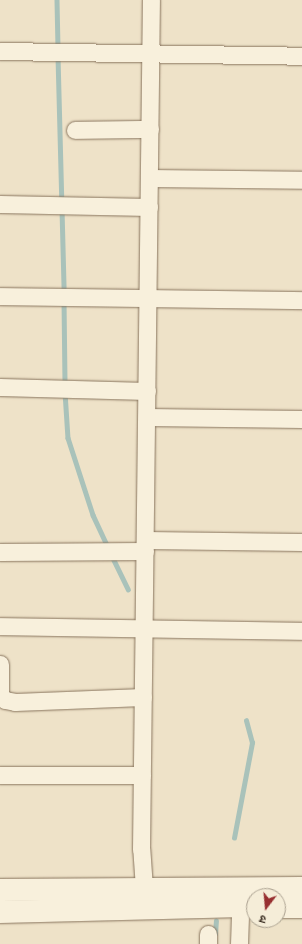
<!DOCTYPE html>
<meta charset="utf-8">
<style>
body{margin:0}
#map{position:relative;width:302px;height:944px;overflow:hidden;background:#eee2c8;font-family:"Source Serif 4","Noto Sans Devanagari",serif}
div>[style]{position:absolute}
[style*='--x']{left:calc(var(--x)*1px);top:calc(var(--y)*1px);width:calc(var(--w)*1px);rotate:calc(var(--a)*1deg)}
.stream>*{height:4.5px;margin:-2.25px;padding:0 2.25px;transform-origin:2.25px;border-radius:2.25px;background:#a9c2ba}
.roads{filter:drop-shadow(0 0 1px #89755e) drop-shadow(0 0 1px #89755e)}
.street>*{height:17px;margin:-8.5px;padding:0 8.5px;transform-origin:8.5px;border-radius:8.5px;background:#f8f0dc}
.secondary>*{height:22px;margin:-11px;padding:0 11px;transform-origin:11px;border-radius:11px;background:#f8f0dc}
span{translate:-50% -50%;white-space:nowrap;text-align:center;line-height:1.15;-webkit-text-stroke:3px #f5edd8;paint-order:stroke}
.north{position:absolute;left:246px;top:888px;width:40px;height:40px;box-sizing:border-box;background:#f5edd8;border:1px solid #aaa08f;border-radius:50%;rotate:196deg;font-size:11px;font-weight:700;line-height:16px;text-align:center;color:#3a2d21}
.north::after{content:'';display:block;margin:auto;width:14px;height:18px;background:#972f30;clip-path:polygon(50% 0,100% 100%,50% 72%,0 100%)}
</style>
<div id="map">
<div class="stream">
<i style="--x:57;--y:0;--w:49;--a:88.8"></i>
<i style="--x:58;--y:56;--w:237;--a:88.5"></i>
<i style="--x:64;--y:300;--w:85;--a:89.3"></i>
<i style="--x:65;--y:392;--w:46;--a:86.3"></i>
<i style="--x:68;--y:438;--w:81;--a:72"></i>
<i style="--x:93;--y:515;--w:35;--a:65"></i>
<i style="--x:112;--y:556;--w:37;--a:64"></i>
<i style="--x:234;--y:838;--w:97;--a:-79.3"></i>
<i style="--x:252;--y:743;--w:23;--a:-105"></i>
<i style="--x:215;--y:934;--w:13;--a:-86"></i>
</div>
<div class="roads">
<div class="street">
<i style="--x:0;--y:51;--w:302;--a:0.9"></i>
<i style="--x:75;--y:130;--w:75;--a:-0.8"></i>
<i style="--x:149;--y:178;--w:153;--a:0.7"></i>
<i style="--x:0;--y:204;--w:149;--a:1.2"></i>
<i style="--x:0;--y:296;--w:302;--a:0.8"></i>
<i style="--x:0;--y:387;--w:147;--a:1.6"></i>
<i style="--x:147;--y:417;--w:155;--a:0.7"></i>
<i style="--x:145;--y:540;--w:157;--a:0.7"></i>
<i style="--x:0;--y:552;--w:145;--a:-0.4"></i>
<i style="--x:0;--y:626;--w:302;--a:0.9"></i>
<i style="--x:0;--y:664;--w:31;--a:90"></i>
<i style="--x:0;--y:695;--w:7;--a:45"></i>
<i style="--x:5;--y:700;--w:10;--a:11"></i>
<i style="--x:15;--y:702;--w:128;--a:-2.2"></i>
<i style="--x:0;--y:775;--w:142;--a:0"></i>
<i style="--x:144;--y:888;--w:39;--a:-94"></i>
<i style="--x:141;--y:849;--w:849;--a:-89.33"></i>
<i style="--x:208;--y:944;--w:10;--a:-90"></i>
<i style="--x:239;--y:944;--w:38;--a:-88"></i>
</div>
<div class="secondary">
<i style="--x:0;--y:890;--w:302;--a:-0.4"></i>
<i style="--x:278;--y:907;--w:24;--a:0"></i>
<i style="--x:0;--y:912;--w:254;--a:-1.4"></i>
</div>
</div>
<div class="north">उ</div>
</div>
